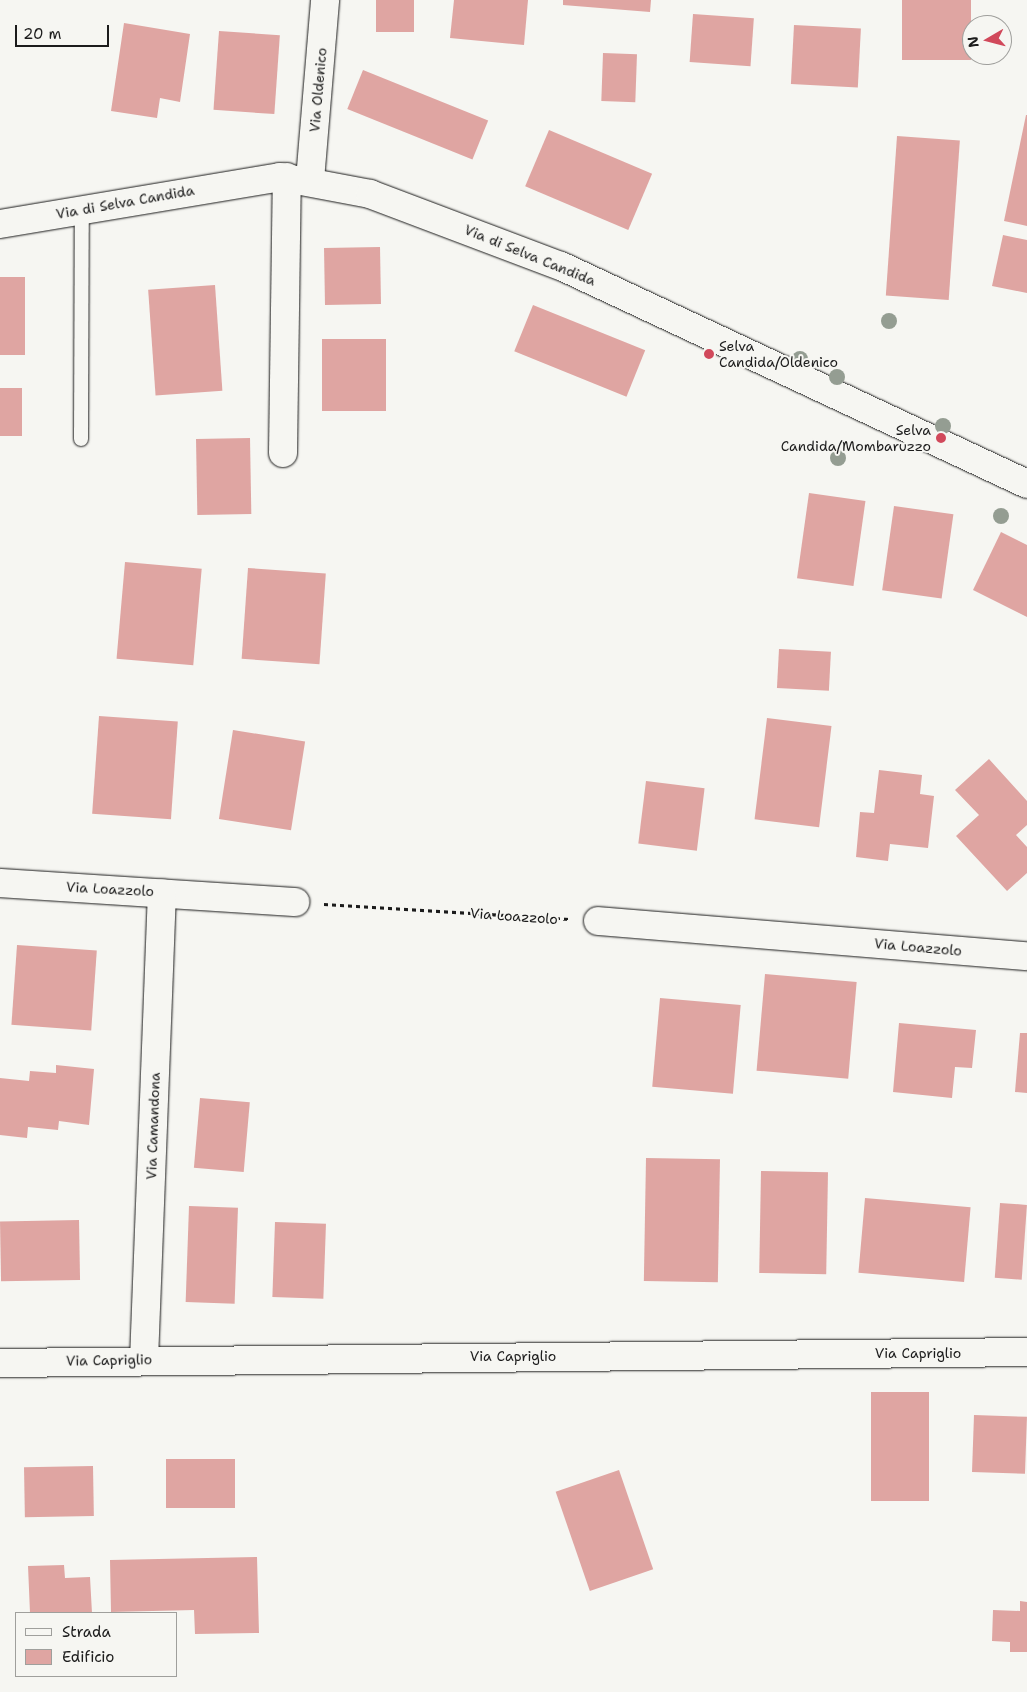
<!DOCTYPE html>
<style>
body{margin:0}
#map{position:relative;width:1027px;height:1692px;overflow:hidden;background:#f6f6f2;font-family:"Shantell Sans",sans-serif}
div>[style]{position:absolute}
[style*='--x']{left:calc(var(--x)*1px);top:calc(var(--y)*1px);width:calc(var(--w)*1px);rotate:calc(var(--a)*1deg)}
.building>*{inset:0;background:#dfa5a2;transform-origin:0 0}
.path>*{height:3px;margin-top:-1.5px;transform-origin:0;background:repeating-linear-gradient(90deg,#1c1c1c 0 4px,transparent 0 8px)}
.roads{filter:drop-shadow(0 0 1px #1c1c1c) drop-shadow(0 0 1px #1c1c1c)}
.lane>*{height:14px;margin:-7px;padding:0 7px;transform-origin:7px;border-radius:7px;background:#f6f6f2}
.street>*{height:28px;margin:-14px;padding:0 14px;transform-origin:14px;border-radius:14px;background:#f6f6f2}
.secondary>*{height:28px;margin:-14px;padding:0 14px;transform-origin:14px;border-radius:14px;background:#f6f6f2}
.trees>*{width:16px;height:16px;margin:-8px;border-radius:50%;background:#949d92}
.dots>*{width:14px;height:14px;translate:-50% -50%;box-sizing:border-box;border:2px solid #f6f6f2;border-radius:50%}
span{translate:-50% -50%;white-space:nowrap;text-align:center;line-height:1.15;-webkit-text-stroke:4px #f6f6f2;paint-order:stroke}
.street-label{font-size:14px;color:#1c1c1c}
.poi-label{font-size:14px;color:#1c1c1c}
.left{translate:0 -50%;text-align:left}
.right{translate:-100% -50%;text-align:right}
.legend{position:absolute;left:15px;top:1612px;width:162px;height:65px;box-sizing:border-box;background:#f6f6f2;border:1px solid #9f9f9c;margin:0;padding:6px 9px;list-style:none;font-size:15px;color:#1c1c1c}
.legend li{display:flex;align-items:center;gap:10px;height:25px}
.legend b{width:25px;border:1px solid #9f9f9c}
.north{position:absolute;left:962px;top:15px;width:50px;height:50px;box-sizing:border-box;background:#f6f6f2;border:1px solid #9f9f9c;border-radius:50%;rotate:262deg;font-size:14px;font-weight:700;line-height:20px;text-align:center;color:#1c1c1c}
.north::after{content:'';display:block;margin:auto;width:18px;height:22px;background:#d1495b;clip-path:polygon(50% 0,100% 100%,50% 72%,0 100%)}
.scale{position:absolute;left:15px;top:25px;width:94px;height:22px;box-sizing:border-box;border:2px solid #1c1c1c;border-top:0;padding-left:6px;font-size:15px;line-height:18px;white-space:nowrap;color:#1c1c1c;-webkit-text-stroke:4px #f6f6f2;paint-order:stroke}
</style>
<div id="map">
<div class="building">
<i style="left:376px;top:0;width:38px;height:32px"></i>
<i style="clip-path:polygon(454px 0,528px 0,524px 45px,450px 38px)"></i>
<i style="clip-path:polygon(563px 0,651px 0,650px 12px,563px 5px)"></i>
<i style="left:902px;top:0;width:69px;height:60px"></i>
<i style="left:693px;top:14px;width:61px;height:48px;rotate:4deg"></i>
<i style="clip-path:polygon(124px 23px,190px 34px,180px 102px,160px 98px,157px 118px,111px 111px)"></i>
<i style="left:794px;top:25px;width:67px;height:59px;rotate:3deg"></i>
<i style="left:219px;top:31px;width:61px;height:79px;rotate:4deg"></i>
<i style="left:603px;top:53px;width:34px;height:48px;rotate:2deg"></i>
<i style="left:363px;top:70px;width:135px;height:42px;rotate:22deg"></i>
<i style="clip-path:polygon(1026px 115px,1027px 115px,1027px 226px,1004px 221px)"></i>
<i style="left:549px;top:130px;width:112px;height:61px;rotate:23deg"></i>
<i style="left:897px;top:136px;width:63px;height:160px;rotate:4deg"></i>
<i style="clip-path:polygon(1003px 235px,1027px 240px,1027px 293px,992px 286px)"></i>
<i style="left:380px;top:247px;width:57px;height:56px;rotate:89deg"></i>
<i style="left:0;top:277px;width:25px;height:78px"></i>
<i style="left:215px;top:285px;width:106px;height:67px;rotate:86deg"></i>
<i style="left:533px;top:305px;width:121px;height:50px;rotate:22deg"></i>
<i style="left:322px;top:339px;width:64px;height:72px"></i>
<i style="left:0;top:388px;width:22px;height:48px"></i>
<i style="left:250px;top:438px;width:76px;height:54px;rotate:89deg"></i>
<i style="left:809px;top:493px;width:57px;height:86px;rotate:8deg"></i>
<i style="left:894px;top:506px;width:60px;height:85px;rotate:8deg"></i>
<i style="clip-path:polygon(1001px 532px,1027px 545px,1027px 617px,973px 590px)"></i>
<i style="left:125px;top:562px;width:77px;height:97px;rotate:5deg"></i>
<i style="left:248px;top:568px;width:78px;height:91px;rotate:4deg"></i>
<i style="left:779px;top:649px;width:52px;height:39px;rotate:3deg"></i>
<i style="left:99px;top:716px;width:79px;height:98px;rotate:4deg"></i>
<i style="left:767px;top:718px;width:65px;height:102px;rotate:7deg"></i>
<i style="left:233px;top:730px;width:73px;height:90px;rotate:9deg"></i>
<i style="clip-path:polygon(989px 759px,1027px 801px,1027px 825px,1016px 835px,1027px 847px,1027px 873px,1007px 891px,956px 836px,979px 815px,955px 790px)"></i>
<i style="clip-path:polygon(879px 770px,922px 775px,920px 794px,934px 796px,928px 848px,890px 844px,888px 861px,856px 857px,860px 812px,874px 813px)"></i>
<i style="left:646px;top:781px;width:59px;height:63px;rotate:7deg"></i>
<i style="left:17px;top:945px;width:80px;height:80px;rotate:4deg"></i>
<i style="left:765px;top:974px;width:92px;height:97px;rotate:5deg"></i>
<i style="left:660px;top:998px;width:81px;height:89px;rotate:5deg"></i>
<i style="clip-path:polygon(899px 1023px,976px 1030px,972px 1068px,955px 1067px,952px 1098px,893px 1092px)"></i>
<i style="clip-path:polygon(1020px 1033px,1027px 1033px,1027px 1093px,1015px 1092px)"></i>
<i style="clip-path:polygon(56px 1065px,94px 1069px,89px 1125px,59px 1121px,58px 1130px,28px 1127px,27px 1138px,0 1135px,0 1078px,29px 1081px,30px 1071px,56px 1073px)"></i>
<i style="left:200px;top:1098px;width:50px;height:70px;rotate:5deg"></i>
<i style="left:646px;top:1158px;width:74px;height:123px;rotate:1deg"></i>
<i style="left:761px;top:1171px;width:67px;height:102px;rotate:1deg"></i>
<i style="left:865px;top:1198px;width:106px;height:75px;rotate:5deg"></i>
<i style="left:1000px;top:1203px;width:27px;height:75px;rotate:4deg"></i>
<i style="left:189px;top:1206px;width:49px;height:96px;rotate:2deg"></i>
<i style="left:79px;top:1220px;width:60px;height:79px;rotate:89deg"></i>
<i style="left:275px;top:1222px;width:51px;height:75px;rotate:2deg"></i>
<i style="left:871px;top:1392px;width:58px;height:109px"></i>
<i style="left:974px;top:1415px;width:53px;height:57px;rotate:2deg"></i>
<i style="left:166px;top:1459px;width:69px;height:49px"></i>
<i style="left:93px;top:1466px;width:50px;height:69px;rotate:89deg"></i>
<i style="left:619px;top:1470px;width:105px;height:67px;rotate:71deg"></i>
<i style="clip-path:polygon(257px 1557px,259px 1633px,195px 1634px,194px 1610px,111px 1612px,110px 1560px)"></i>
<i style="clip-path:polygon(64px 1565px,65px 1578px,90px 1577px,92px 1613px,30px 1613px,28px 1566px)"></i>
<i style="clip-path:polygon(1020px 1601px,1027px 1602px,1027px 1652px,1010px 1652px,1010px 1642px,992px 1641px,993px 1610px,1020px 1611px)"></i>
</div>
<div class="path">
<i style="--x:324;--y:904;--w:246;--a:3.5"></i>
</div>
<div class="roads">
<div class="lane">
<i style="--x:81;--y:439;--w:230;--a:-89.8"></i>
</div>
<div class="street">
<i style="--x:310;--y:180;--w:181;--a:-85.2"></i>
<i style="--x:283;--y:453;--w:276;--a:-89.2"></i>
<i style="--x:0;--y:883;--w:296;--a:3.7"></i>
<i style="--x:598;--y:921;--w:430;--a:4.7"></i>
<i style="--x:144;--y:1360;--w:467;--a:-87.8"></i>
<i style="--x:0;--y:1363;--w:1027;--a:-0.61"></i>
</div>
<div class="secondary">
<i style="--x:0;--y:224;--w:284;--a:-9.5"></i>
<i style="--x:280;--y:177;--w:92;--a:10.7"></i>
<i style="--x:370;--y:194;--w:204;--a:20.7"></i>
<i style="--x:561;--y:266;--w:514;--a:25.07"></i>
</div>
</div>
<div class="trees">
<i style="left:889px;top:321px"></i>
<i style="left:800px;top:359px"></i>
<i style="left:837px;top:377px"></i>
<i style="left:943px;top:426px"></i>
<i style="left:838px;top:458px"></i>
<i style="left:1001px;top:516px"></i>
</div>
<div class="dots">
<i style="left:709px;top:354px;background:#d1495b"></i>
<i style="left:941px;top:438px;background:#d1495b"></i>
</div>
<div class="street-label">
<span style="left:318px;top:90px;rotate:-85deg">Via Oldenico</span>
<span style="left:125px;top:202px;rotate:-10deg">Via di Selva Candida</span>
<span style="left:530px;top:255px;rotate:22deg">Via di Selva Candida</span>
<span style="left:110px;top:889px;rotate:3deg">Via Loazzolo</span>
<span style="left:514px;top:916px;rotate:4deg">Via Loazzolo</span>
<span style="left:918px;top:947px;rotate:5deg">Via Loazzolo</span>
<span style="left:153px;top:1126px;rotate:-88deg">Via Camandona</span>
<span style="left:918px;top:1353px">Via Capriglio</span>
<span style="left:513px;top:1356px">Via Capriglio</span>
<span style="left:109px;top:1360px;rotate:-1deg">Via Capriglio</span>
</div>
<div class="poi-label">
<span class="left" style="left:719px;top:354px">Selva<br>Candida/Oldenico</span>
<span class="right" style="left:931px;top:438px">Selva<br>Candida/Mombaruzzo</span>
</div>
<ul class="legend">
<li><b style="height:6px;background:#f6f6f2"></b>Strada</li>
<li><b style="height:14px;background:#dfa5a2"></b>Edificio</li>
</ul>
<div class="north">N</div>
<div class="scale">20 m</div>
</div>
